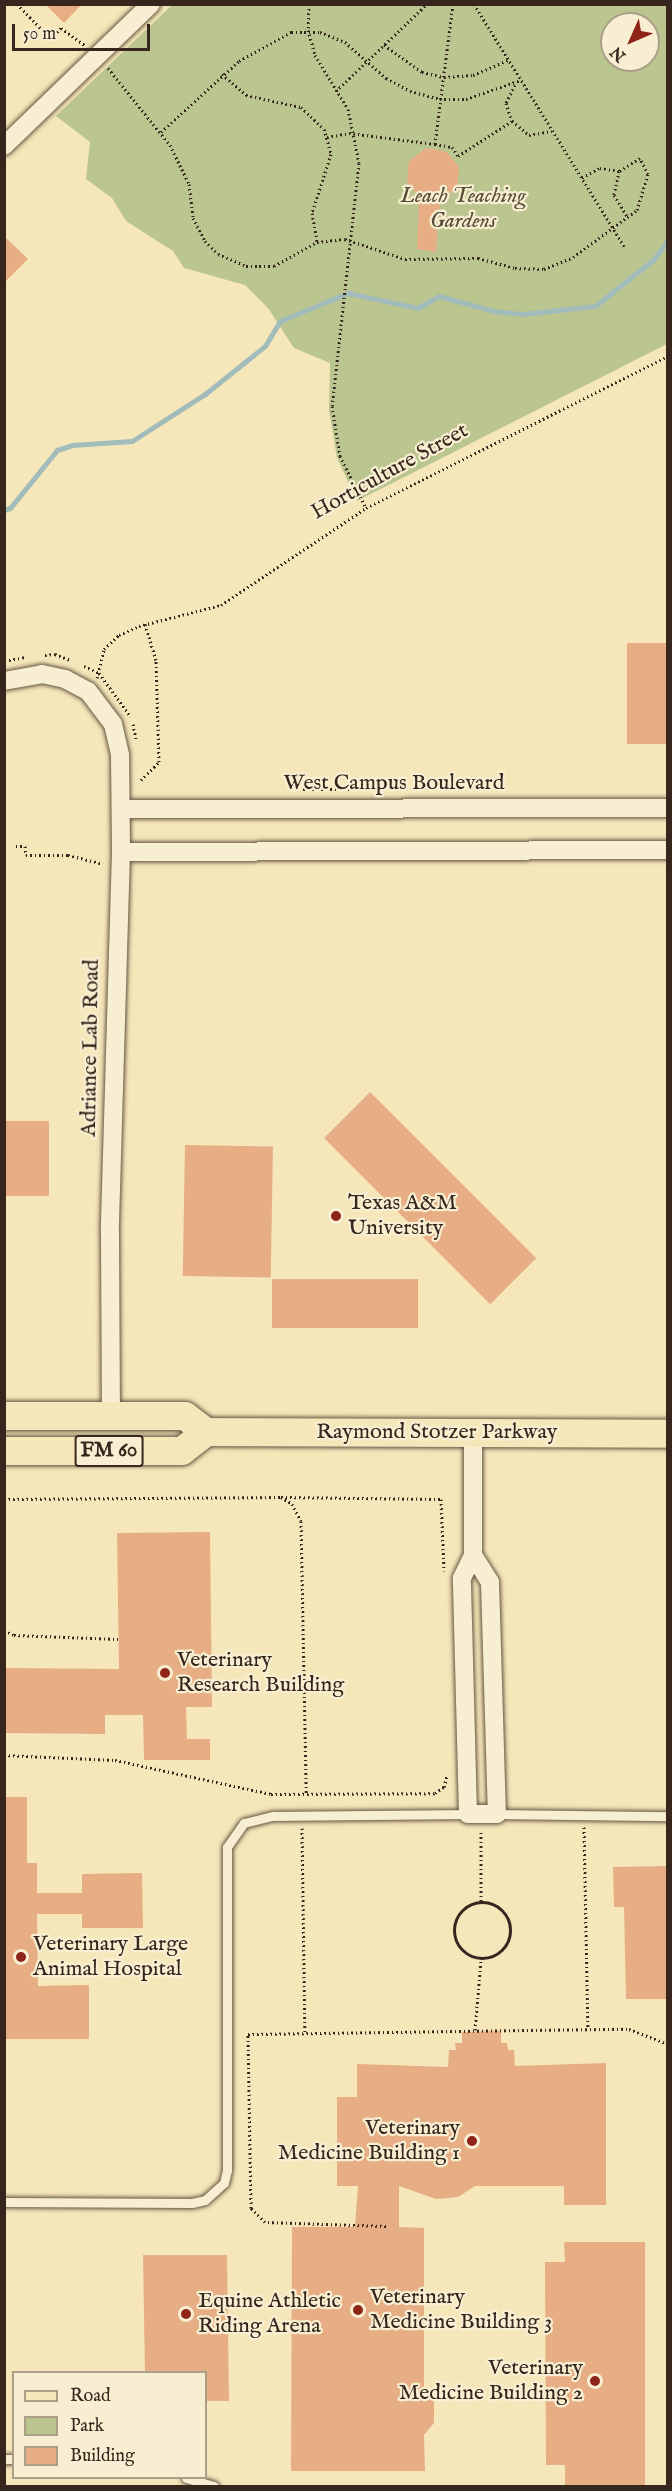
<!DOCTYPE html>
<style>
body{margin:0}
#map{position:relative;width:672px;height:2491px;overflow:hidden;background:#f5e7b9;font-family:"IM FELL English",serif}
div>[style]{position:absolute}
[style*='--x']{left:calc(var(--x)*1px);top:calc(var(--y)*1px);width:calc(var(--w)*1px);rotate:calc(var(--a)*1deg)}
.green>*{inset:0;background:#bbc590}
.stream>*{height:5px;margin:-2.5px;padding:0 2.5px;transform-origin:2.5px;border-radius:2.5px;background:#a2bcbb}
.building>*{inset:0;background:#e7ad84;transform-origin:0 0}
.path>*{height:3px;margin-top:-1.5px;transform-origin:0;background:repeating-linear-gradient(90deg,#37261d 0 1.5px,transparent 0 4.5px)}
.path>.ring{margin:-1.5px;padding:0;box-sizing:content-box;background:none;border:3px solid #37261d;border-radius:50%}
.roads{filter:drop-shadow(0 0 2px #665644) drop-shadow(0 0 2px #665644)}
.lane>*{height:9px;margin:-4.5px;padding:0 4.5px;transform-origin:4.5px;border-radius:4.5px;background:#f8efd2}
.street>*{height:18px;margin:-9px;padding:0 9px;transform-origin:9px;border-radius:9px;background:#f8efd2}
.primary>*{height:28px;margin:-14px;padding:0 14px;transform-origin:14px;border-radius:14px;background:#f5e7b9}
.dots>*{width:16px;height:16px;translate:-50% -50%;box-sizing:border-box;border:3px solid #f8efd2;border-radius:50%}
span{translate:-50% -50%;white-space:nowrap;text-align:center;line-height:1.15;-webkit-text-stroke:4.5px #f8efd2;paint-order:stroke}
.shield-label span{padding:2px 4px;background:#f8efd2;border:2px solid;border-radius:4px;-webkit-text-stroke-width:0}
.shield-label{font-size:21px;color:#37261d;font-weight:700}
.park-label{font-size:22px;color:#584e3a;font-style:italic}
.street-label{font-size:22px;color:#37261d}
.poi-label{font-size:22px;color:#37261d}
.left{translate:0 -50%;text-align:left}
.right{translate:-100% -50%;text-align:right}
.frame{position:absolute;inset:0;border:6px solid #37261d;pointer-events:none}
.legend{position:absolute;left:12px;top:2371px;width:195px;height:108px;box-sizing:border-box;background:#f8efd2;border:2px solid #ab9f8a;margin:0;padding:8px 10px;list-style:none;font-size:18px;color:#37261d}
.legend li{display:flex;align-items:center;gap:12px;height:30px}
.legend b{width:30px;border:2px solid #ab9f8a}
.north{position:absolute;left:600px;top:12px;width:60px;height:60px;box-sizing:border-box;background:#f8efd2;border:2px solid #ab9f8a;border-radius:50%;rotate:225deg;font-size:16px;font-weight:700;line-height:24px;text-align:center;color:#37261d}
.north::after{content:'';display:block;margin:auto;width:21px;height:27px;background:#8f2418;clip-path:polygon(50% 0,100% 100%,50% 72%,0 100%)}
.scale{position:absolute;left:12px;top:24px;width:138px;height:27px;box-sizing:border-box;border:3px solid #37261d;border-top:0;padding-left:8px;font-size:18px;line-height:21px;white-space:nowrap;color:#37261d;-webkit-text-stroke:4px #f8efd2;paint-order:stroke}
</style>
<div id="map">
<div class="green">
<i style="clip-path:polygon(evenodd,172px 5px,667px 5px,667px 344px,357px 501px,337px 458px,329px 410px,330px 363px,294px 348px,268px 308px,245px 285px,184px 268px,173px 251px,126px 221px,112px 198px,86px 179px,90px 142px,56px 116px,172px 5px,612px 24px,648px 24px,648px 60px,612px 60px,612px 24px)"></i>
</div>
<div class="stream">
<i style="--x:4;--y:510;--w:6;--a:-18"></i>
<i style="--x:10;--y:508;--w:75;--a:-51"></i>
<i style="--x:57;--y:450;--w:16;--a:-18"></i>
<i style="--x:72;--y:445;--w:60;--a:-3.8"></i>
<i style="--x:132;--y:441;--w:87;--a:-32.8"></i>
<i style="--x:205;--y:394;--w:77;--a:-38.7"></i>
<i style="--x:265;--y:346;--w:29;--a:-59"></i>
<i style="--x:280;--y:321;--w:74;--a:-22.4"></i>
<i style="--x:348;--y:293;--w:72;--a:12.1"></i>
<i style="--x:418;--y:308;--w:24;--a:-30"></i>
<i style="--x:439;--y:296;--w:56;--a:15.5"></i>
<i style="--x:493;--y:311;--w:30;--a:6"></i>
<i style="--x:523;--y:314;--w:72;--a:-6.3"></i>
<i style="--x:595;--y:306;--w:75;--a:-38.5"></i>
<i style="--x:654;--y:259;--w:24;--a:-54"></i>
</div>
<div class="building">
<i style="clip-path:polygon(45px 4px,82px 4px,64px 23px)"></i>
<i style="clip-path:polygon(426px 148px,447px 152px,459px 167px,457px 188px,440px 200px,436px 252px,417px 249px,419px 197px,407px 182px,409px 161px)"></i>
<i style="clip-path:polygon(4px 236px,28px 259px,4px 283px)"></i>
<i style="left:627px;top:643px;width:41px;height:101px"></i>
<i style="left:370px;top:1092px;width:235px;height:65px;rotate:45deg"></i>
<i style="left:4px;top:1121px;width:45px;height:75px"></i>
<i style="left:185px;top:1145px;width:88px;height:131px;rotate:1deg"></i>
<i style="left:272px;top:1279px;width:146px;height:49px"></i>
<i style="clip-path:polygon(210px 1532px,212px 1707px,186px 1707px,187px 1739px,210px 1739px,210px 1760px,144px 1760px,143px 1715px,105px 1715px,105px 1734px,4px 1733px,4px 1668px,119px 1669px,117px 1533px)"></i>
<i style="clip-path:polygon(4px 1797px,27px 1797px,27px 1863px,37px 1863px,37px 1893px,82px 1893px,82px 1874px,142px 1873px,143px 1928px,82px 1928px,82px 1914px,37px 1914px,38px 1986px,89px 1985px,89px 2039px,4px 2039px)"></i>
<i style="clip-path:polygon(668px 1866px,668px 1999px,626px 1999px,624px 1907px,614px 1907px,613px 1867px)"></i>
<i style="clip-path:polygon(501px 2031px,501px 2043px,507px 2043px,508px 2050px,514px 2050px,515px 2066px,606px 2063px,606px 2205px,564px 2205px,564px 2186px,475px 2186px,458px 2197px,436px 2199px,399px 2186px,399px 2227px,424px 2228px,424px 2388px,434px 2400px,434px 2423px,424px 2435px,425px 2471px,291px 2471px,292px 2227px,355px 2227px,358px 2186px,337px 2186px,337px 2097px,357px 2097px,357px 2064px,448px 2067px,449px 2050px,456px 2050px,455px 2043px,462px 2043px,462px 2032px)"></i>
<i style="clip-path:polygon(564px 2242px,645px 2242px,645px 2485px,565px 2486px,565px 2465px,546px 2465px,545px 2262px,565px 2262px)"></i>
<i style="clip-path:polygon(143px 2255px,227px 2255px,229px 2401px,206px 2401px,206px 2373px,145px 2373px)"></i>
</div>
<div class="path">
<i style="--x:17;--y:4;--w:49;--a:45.8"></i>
<i style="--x:51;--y:39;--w:15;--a:-48"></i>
<i style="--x:61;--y:28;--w:29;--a:36"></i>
<i style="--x:309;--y:4;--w:26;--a:92"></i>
<i style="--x:308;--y:30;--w:26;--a:74"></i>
<i style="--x:315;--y:55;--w:63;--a:58.6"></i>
<i style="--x:348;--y:109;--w:55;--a:78.5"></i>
<i style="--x:359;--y:163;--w:244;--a:96.3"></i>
<i style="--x:332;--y:406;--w:51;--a:80.9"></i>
<i style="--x:340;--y:456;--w:58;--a:63.4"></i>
<i style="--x:474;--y:4;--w:285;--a:58.2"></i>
<i style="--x:384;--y:45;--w:47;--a:35.4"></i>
<i style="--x:422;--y:72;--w:23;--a:13"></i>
<i style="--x:444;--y:77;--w:29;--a:-4"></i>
<i style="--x:473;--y:75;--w:38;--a:-23"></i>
<i style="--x:108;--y:68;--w:99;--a:51.2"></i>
<i style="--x:170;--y:145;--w:43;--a:64"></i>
<i style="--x:189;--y:184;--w:34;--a:83"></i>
<i style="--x:193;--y:218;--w:26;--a:62"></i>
<i style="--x:205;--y:241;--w:18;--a:45"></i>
<i style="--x:218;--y:254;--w:30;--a:23"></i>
<i style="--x:246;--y:266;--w:28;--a:0"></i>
<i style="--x:274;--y:266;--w:49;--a:-29.2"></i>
<i style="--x:317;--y:242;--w:28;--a:-6"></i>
<i style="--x:345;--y:239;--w:63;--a:18.4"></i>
<i style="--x:405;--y:259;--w:73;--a:-0.8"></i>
<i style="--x:478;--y:258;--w:38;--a:15"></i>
<i style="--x:515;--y:268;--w:29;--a:2"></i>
<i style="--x:544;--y:269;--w:31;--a:-22"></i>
<i style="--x:573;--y:257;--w:79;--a:-36.3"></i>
<i style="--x:637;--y:210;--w:38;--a:-73"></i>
<i style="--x:648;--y:174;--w:18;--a:-117"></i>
<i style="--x:640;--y:158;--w:25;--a:148"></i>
<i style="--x:619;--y:171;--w:20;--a:-171"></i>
<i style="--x:599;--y:168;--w:20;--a:150"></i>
<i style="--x:222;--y:74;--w:32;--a:41"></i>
<i style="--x:246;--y:95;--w:56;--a:12.3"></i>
<i style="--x:301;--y:107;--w:32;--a:44"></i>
<i style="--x:324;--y:129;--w:26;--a:74"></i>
<i style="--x:331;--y:154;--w:62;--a:107.9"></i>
<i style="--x:312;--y:213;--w:29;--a:80"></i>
<i style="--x:515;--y:85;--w:20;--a:117"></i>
<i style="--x:506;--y:103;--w:19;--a:72"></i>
<i style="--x:512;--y:121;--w:22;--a:39"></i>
<i style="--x:529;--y:135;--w:23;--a:-10"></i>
<i style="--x:336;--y:91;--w:126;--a:-43.7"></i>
<i style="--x:161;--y:132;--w:105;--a:-42.3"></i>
<i style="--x:239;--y:61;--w:60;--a:-29.1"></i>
<i style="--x:291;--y:32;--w:29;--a:0"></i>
<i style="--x:320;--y:32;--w:27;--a:22"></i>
<i style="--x:345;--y:42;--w:55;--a:41.3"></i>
<i style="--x:386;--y:78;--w:27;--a:28"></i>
<i style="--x:410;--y:91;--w:31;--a:15"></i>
<i style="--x:440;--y:99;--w:26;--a:0"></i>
<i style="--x:466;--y:99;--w:58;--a:-19.1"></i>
<i style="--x:327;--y:137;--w:22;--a:-10"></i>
<i style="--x:349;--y:133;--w:87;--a:7.3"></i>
<i style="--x:435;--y:144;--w:17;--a:10"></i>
<i style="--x:452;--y:147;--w:11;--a:56"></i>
<i style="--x:458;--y:156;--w:64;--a:-32.9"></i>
<i style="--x:435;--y:144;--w:141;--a:-82.7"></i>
<i style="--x:619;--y:171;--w:25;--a:102"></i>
<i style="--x:614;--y:195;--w:25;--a:58"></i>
<i style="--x:45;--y:655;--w:10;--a:-6"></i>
<i style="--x:55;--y:654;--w:16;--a:22"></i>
<i style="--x:9;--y:660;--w:17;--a:-10"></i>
<i style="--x:84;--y:666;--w:17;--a:25"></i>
<i style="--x:99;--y:673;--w:54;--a:54"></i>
<i style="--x:97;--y:678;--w:30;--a:-76"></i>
<i style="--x:104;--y:649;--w:21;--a:-43"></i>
<i style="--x:119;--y:635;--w:22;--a:-24"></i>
<i style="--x:139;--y:626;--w:85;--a:-14.4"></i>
<i style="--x:221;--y:605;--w:174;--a:-33.8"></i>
<i style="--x:366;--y:508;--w:338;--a:-26.7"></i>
<i style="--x:133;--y:724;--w:16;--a:79"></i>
<i style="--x:141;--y:780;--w:25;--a:-45"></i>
<i style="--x:159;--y:762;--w:102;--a:-91.7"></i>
<i style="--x:156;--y:660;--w:38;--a:-107"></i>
<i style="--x:303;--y:789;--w:71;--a:0"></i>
<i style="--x:16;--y:846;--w:9;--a:0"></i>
<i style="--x:25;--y:846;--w:9;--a:84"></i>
<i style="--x:26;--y:855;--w:42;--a:0"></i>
<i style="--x:68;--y:855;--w:36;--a:14"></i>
<i style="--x:281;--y:1497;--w:160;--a:0.7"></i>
<i style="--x:441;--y:1499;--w:72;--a:87.6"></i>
<i style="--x:4;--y:1499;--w:277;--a:-0.4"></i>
<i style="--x:281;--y:1497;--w:13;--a:32"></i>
<i style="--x:292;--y:1504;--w:19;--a:62"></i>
<i style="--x:301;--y:1521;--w:272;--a:88.9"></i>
<i style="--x:4;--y:1630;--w:11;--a:27"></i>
<i style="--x:14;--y:1635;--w:104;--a:2.2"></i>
<i style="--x:4;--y:1755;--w:111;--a:2.6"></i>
<i style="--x:115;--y:1760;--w:160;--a:12.3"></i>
<i style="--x:271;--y:1794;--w:164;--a:-0.3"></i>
<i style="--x:435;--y:1793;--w:11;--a:-34"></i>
<i style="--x:444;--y:1787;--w:11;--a:-75"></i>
<i style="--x:584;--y:1827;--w:202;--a:88.9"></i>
<i style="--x:302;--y:1828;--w:205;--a:89.2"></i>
<i style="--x:481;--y:1832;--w:70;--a:90"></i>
<i class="ring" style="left:454px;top:1902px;width:53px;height:53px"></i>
<i style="--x:475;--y:2030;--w:70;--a:-85.1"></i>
<i style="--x:386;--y:2226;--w:121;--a:-178.1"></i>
<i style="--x:265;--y:2222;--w:20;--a:-135"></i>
<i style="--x:251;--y:2208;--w:174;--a:-91"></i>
<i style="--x:248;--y:2034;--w:381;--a:-0.8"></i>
<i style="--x:629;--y:2029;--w:42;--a:21"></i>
</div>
<div class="roads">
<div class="lane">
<i style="--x:497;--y:1814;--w:171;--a:0.7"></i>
<i style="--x:4;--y:2202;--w:188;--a:0.3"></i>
<i style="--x:192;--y:2203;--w:13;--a:-13"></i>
<i style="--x:205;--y:2200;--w:25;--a:-42"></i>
<i style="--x:224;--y:2183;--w:13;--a:-77"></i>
<i style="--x:227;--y:2170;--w:323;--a:-90"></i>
<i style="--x:227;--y:1847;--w:29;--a:-55"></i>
<i style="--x:244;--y:1823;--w:30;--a:-14"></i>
<i style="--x:273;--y:1816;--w:195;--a:-0.6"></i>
<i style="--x:4;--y:2459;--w:10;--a:0"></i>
<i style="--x:186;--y:2478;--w:29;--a:16"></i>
</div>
<div class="street">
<i style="--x:4;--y:146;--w:204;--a:-44"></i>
<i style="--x:4;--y:681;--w:39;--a:-10"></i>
<i style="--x:42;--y:674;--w:24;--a:12"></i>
<i style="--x:65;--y:679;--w:26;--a:28"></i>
<i style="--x:88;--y:691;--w:41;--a:52.9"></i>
<i style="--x:113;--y:724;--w:32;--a:77"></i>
<i style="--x:120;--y:755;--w:97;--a:89.4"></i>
<i style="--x:121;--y:852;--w:381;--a:91.7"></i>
<i style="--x:110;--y:1233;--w:183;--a:89.7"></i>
<i style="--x:121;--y:809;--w:547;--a:-0.1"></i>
<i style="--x:121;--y:852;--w:547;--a:-0.21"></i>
<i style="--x:473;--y:1555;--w:32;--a:58"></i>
<i style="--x:490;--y:1582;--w:232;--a:88.3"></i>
<i style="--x:497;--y:1814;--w:29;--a:180"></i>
<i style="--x:468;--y:1814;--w:236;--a:-91.5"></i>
<i style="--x:462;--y:1578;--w:25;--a:-64"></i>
<i style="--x:473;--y:1555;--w:121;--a:-90"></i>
</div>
<div class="primary">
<i style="--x:4;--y:1416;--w:181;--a:0"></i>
<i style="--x:185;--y:1416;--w:26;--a:37"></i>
<i style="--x:4;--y:1451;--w:178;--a:0"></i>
<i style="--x:182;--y:1451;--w:31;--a:-38"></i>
<i style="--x:206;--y:1432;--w:462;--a:0.2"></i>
</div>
</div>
<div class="dots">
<i style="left:336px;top:1216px;background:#8f2418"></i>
<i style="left:165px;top:1673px;background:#8f2418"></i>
<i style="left:21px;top:1957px;background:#8f2418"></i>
<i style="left:472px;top:2141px;background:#8f2418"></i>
<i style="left:358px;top:2310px;background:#8f2418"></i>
<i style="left:186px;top:2314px;background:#8f2418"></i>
<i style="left:595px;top:2381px;background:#8f2418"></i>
</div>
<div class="shield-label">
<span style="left:109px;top:1451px">FM 60</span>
</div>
<div class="park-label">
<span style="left:463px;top:209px">Leach Teaching<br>Gardens</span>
</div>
<div class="street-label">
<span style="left:390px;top:472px;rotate:-29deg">Horticulture Street</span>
<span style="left:394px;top:784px">West Campus Boulevard</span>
<span style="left:91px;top:1048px;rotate:-89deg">Adriance Lab Road</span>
<span style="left:437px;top:1433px">Raymond Stotzer Parkway</span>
</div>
<div class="poi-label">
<span class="left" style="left:348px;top:1216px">Texas A&amp;M<br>University</span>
<span class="left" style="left:177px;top:1673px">Veterinary<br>Research Building</span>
<span class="left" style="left:33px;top:1957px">Veterinary Large<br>Animal Hospital</span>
<span class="right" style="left:460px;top:2141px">Veterinary<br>Medicine Building 1</span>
<span class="left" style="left:370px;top:2310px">Veterinary<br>Medicine Building 3</span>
<span class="left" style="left:198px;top:2314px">Equine Athletic<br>Riding Arena</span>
<span class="right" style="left:583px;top:2381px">Veterinary<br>Medicine Building 2</span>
</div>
<div class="frame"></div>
<ul class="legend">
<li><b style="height:8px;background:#f5e7b9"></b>Road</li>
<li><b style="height:16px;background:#bbc590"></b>Park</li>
<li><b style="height:16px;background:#e7ad84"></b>Building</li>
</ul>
<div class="north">N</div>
<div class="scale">50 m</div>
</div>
